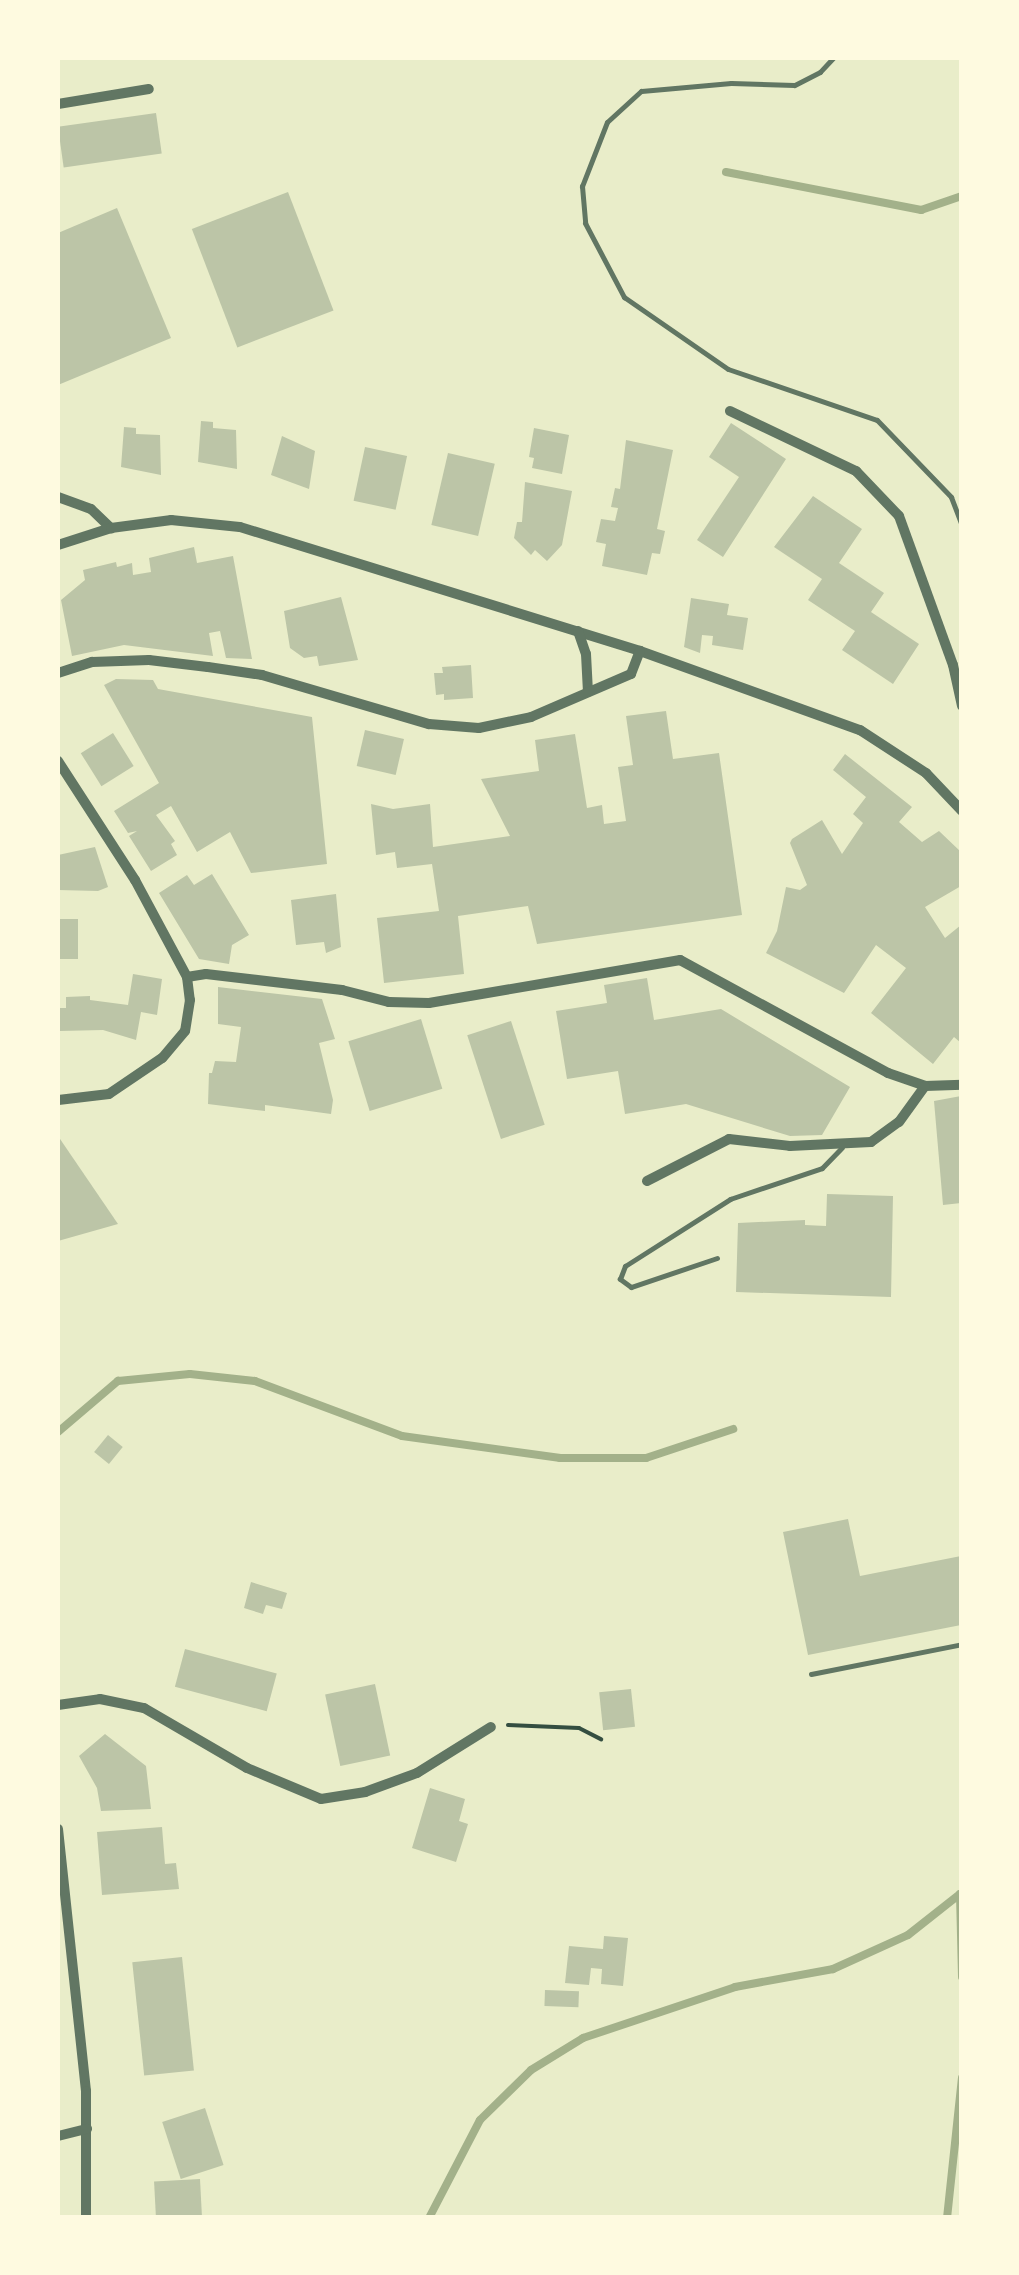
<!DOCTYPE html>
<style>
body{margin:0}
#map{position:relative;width:1019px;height:2275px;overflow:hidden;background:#e9edc9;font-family:Poppins,sans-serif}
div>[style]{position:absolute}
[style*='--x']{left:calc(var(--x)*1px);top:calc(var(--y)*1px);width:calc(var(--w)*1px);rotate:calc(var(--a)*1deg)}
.stream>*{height:8px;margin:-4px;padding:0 4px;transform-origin:4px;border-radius:4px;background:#a3b18a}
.building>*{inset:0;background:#bcc5a7;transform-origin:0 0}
.path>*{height:4px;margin:-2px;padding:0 2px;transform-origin:2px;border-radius:2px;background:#344e41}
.service>*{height:5px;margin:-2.5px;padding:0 2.5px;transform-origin:2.5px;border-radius:2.5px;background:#617663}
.minor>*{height:10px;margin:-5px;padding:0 5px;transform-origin:5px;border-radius:5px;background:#617663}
span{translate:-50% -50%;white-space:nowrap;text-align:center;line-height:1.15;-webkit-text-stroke:9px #fefae0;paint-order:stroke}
.frame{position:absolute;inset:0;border:60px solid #fefae0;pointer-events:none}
</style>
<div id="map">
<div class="stream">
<i style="--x:726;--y:172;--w:199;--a:11"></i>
<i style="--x:921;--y:210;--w:43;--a:-18.9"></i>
<i style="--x:58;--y:1432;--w:79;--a:-40.4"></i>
<i style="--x:118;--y:1381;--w:72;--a:-5.6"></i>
<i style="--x:190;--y:1374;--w:65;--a:6.1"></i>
<i style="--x:255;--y:1381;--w:157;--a:20.5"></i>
<i style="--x:402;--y:1436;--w:160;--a:7.9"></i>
<i style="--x:560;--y:1458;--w:86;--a:0"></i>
<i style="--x:646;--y:1458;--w:92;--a:-18.4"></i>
<i style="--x:960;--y:1894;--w:83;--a:88.6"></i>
<i style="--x:429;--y:2218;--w:110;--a:-62.5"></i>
<i style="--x:480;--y:2120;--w:71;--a:-44.4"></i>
<i style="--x:531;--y:2070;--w:61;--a:-31.6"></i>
<i style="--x:583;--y:2038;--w:160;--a:-18.5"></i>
<i style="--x:735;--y:1987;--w:100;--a:-10.4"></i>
<i style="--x:833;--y:1969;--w:82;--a:-24.4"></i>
<i style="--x:908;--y:1935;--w:66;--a:-38.3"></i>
<i style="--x:947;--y:2218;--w:141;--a:-83.9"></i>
</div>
<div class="building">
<i style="left:156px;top:113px;width:41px;height:99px;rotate:82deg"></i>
<i style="left:288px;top:192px;width:127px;height:103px;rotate:69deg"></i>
<i style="clip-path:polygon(117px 208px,171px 338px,58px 385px,58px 233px)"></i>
<i style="clip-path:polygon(201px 421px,213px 422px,213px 428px,236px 430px,237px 469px,198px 462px)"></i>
<i style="clip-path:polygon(731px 423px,786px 459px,723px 557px,697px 540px,739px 477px,709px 457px)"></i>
<i style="clip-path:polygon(124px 427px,136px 428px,136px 434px,160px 435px,161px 475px,121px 467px)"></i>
<i style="clip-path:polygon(534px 428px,569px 435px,562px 474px,532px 468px,534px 458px,529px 457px)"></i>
<i style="clip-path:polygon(282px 436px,315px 451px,309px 489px,271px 475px)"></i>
<i style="clip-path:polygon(626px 440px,673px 450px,657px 529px,665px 531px,660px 554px,652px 553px,647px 575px,602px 566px,606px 544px,596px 542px,601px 519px,615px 521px,618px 508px,611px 507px,615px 488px,620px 489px)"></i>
<i style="left:365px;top:447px;width:43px;height:55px;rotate:12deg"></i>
<i style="left:448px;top:453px;width:48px;height:74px;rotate:13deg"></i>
<i style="clip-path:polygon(525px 482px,572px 491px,562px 545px,547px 561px,535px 550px,531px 555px,514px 538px,517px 522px,522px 522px)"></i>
<i style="clip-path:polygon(813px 496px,862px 529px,839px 563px,884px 593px,871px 612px,919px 644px,893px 684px,842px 650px,855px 631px,808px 600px,822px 579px,774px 547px)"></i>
<i style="clip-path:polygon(194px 547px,197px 563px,233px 556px,252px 659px,226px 658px,220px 631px,209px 633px,213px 656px,124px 645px,72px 656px,61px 600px,85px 580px,83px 570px,116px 562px,117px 567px,132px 563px,133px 575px,151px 572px,149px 558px)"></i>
<i style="clip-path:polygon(341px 597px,358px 660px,319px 666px,317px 656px,304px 658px,290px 648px,284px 611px)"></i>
<i style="clip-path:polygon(691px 598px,729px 604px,727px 615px,748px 618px,743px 650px,712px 645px,713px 636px,702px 635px,700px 653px,684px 647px)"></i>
<i style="clip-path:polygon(471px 665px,473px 698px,444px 700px,444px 694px,436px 695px,434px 673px,443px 673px,442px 667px)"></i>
<i style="clip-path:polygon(116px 679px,153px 680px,158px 689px,312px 717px,327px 864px,251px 873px,230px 832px,197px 852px,171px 806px,156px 815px,175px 841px,171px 844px,177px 855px,151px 871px,129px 836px,137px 831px,128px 833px,114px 811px,159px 783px,104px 685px)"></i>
<i style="clip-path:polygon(666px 711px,673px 759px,719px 753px,742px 915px,537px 944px,528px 906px,458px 916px,464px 974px,384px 983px,377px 918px,439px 911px,432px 864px,397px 868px,395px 852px,376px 855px,371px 804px,393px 809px,430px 804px,433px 847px,510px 836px,481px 779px,539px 771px,535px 740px,575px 734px,587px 808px,602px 805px,604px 824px,626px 821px,618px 767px,633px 765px,626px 716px)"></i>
<i style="left:365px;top:730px;width:40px;height:37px;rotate:13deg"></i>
<i style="left:113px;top:733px;width:39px;height:38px;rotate:58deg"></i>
<i style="clip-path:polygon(845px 754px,912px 807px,899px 822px,922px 842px,939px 831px,961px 852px,961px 886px,925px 907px,945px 938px,961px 925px,961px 1043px,954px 1037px,933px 1064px,871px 1013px,906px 968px,876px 945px,844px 993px,766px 953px,777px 931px,786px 887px,800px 890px,807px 885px,790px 843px,792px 839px,822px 820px,842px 854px,863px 823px,853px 814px,866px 797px,833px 770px)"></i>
<i style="clip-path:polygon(95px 847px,108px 887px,98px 891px,58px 890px,58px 855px)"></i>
<i style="clip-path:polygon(212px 874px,249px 935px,232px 945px,229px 964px,199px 959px,159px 893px,187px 875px,194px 885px)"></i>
<i style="clip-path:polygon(336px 894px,341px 947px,326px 953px,324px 942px,296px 945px,291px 900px)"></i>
<i style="left:58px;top:919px;width:20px;height:40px"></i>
<i style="clip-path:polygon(133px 974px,162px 979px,157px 1015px,141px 1012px,136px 1040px,103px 1030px,60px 1031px,59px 1008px,66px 1008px,66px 997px,90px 996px,90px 1000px,128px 1005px)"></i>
<i style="clip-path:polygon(647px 978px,654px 1020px,721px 1009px,850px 1087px,822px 1135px,790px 1136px,686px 1104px,625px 1114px,618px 1071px,567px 1079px,556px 1011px,607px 1003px,604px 985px)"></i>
<i style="clip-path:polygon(218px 987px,322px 999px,335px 1039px,319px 1043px,333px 1100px,331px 1114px,265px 1105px,265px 1111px,208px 1104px,209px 1073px,212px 1073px,215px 1061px,236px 1062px,241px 1027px,218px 1024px)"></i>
<i style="left:421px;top:1019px;width:73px;height:76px;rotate:73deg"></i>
<i style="left:511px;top:1021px;width:109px;height:46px;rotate:72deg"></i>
<i style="clip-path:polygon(961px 1096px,961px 1203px,943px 1205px,934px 1101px)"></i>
<i style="clip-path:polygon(58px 1136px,118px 1224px,58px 1241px)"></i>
<i style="clip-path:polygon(827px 1194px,893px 1196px,891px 1297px,736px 1292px,738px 1223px,805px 1220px,805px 1225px,826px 1226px)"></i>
<i style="left:108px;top:1435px;width:19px;height:22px;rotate:39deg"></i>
<i style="clip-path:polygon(848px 1519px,860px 1576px,961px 1556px,961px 1625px,808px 1655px,783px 1532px)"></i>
<i style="clip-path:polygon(251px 1582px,287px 1593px,282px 1609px,266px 1605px,263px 1614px,244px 1608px)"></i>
<i style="left:185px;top:1649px;width:95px;height:39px;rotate:15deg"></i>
<i style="left:375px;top:1684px;width:73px;height:51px;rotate:78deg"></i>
<i style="left:631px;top:1689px;width:38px;height:32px;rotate:84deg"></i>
<i style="clip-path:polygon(105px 1734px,146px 1766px,151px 1809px,101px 1811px,97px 1788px,79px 1756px)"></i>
<i style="clip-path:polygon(430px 1788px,465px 1799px,459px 1821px,468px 1824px,456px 1862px,412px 1848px)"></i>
<i style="clip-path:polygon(162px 1827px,165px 1864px,176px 1863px,179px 1889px,102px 1895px,97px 1832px)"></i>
<i style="clip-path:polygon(604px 1936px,628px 1938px,623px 1986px,601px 1984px,602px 1969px,591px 1968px,589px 1985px,565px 1983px,569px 1946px,603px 1949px)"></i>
<i style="left:182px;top:1957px;width:114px;height:50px;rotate:84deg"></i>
<i style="left:545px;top:1990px;width:34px;height:16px;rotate:2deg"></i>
<i style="left:205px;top:2108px;width:60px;height:45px;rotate:72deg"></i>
<i style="left:200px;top:2179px;width:39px;height:46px;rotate:87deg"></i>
</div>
<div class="path">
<i style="--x:508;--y:1725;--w:71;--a:2.4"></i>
<i style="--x:579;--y:1728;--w:25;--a:27"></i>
</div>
<div class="service">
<i style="--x:833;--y:58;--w:19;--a:133"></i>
<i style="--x:820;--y:72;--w:29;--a:153"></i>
<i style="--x:794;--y:85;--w:63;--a:-178.2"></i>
<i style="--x:731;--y:83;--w:90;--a:174.9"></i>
<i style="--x:641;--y:91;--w:46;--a:137.6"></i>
<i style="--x:607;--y:122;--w:69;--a:111.3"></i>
<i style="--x:582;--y:186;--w:37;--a:85"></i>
<i style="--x:585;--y:223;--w:84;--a:62.2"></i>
<i style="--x:624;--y:297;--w:126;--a:34.7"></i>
<i style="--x:728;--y:369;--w:157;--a:18.9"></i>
<i style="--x:877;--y:420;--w:107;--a:46.1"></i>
<i style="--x:951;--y:497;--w:30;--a:69"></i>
<i style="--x:717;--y:1258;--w:91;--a:161.4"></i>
<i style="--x:631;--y:1287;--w:14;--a:-144"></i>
<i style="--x:620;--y:1279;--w:14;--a:-69"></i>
<i style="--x:625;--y:1266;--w:125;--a:-32.5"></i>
<i style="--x:730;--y:1199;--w:97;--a:-18.6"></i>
<i style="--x:822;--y:1168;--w:29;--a:-46"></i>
<i style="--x:811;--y:1674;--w:154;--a:-11.2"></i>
</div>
<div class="minor">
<i style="--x:58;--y:104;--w:92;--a:-9.4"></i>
<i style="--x:730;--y:411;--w:140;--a:25.5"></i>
<i style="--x:856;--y:471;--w:62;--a:46.3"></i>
<i style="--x:899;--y:516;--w:158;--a:70.1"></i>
<i style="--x:953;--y:665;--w:42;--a:77.6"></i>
<i style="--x:58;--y:497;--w:35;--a:20"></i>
<i style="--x:91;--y:509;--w:28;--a:44"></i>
<i style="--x:58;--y:545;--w:56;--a:-17.8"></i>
<i style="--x:111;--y:528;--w:61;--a:-7.6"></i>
<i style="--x:171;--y:520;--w:69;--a:5.8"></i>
<i style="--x:240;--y:527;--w:419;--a:17.2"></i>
<i style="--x:640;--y:651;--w:234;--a:19.8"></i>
<i style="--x:860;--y:730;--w:79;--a:33.1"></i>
<i style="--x:926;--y:773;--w:52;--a:46.5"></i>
<i style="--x:578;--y:631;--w:24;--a:71"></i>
<i style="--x:586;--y:654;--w:38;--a:87"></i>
<i style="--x:58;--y:673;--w:36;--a:-18"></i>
<i style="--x:92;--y:662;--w:57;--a:-2"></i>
<i style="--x:149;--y:660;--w:59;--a:6.8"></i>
<i style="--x:208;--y:667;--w:55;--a:8.4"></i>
<i style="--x:262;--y:675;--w:174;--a:16.4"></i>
<i style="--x:429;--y:724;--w:50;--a:4.6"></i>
<i style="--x:479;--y:728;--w:53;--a:-11.9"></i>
<i style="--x:531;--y:717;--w:109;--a:-23.3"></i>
<i style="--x:631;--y:674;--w:25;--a:-69"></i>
<i style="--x:58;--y:761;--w:142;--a:57.1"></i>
<i style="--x:135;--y:880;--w:110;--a:61.8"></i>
<i style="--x:187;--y:977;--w:23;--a:83"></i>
<i style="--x:190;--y:1000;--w:31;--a:99"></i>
<i style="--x:185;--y:1031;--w:35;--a:130"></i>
<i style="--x:162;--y:1058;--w:64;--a:145.8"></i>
<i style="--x:109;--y:1094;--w:51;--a:173.3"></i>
<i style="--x:187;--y:977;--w:19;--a:-9"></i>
<i style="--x:206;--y:974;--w:137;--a:6.7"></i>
<i style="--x:342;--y:990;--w:49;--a:14.3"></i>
<i style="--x:389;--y:1002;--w:40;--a:1.4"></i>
<i style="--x:429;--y:1003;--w:255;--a:-9.7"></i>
<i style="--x:680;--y:960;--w:237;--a:28.5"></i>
<i style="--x:888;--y:1073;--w:39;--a:19"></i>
<i style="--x:925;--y:1086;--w:37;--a:-2"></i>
<i style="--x:647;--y:1181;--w:92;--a:-27.1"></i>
<i style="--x:729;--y:1139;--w:61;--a:6.5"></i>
<i style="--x:790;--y:1146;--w:81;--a:-2.8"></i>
<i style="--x:871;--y:1142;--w:34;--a:-36"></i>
<i style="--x:899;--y:1122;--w:44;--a:-54.2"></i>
<i style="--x:58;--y:1705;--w:42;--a:-8.1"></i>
<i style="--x:100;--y:1699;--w:45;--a:11.6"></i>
<i style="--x:144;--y:1708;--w:119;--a:30.2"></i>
<i style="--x:247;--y:1768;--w:80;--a:22.7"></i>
<i style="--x:321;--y:1799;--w:45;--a:-9"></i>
<i style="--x:365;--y:1792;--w:55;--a:-20.1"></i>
<i style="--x:417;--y:1773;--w:87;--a:-31.9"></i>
<i style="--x:58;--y:1829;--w:263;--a:83.9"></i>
<i style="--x:86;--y:2091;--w:127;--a:90"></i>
<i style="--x:58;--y:2136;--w:30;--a:-14"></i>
</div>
<div class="frame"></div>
</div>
